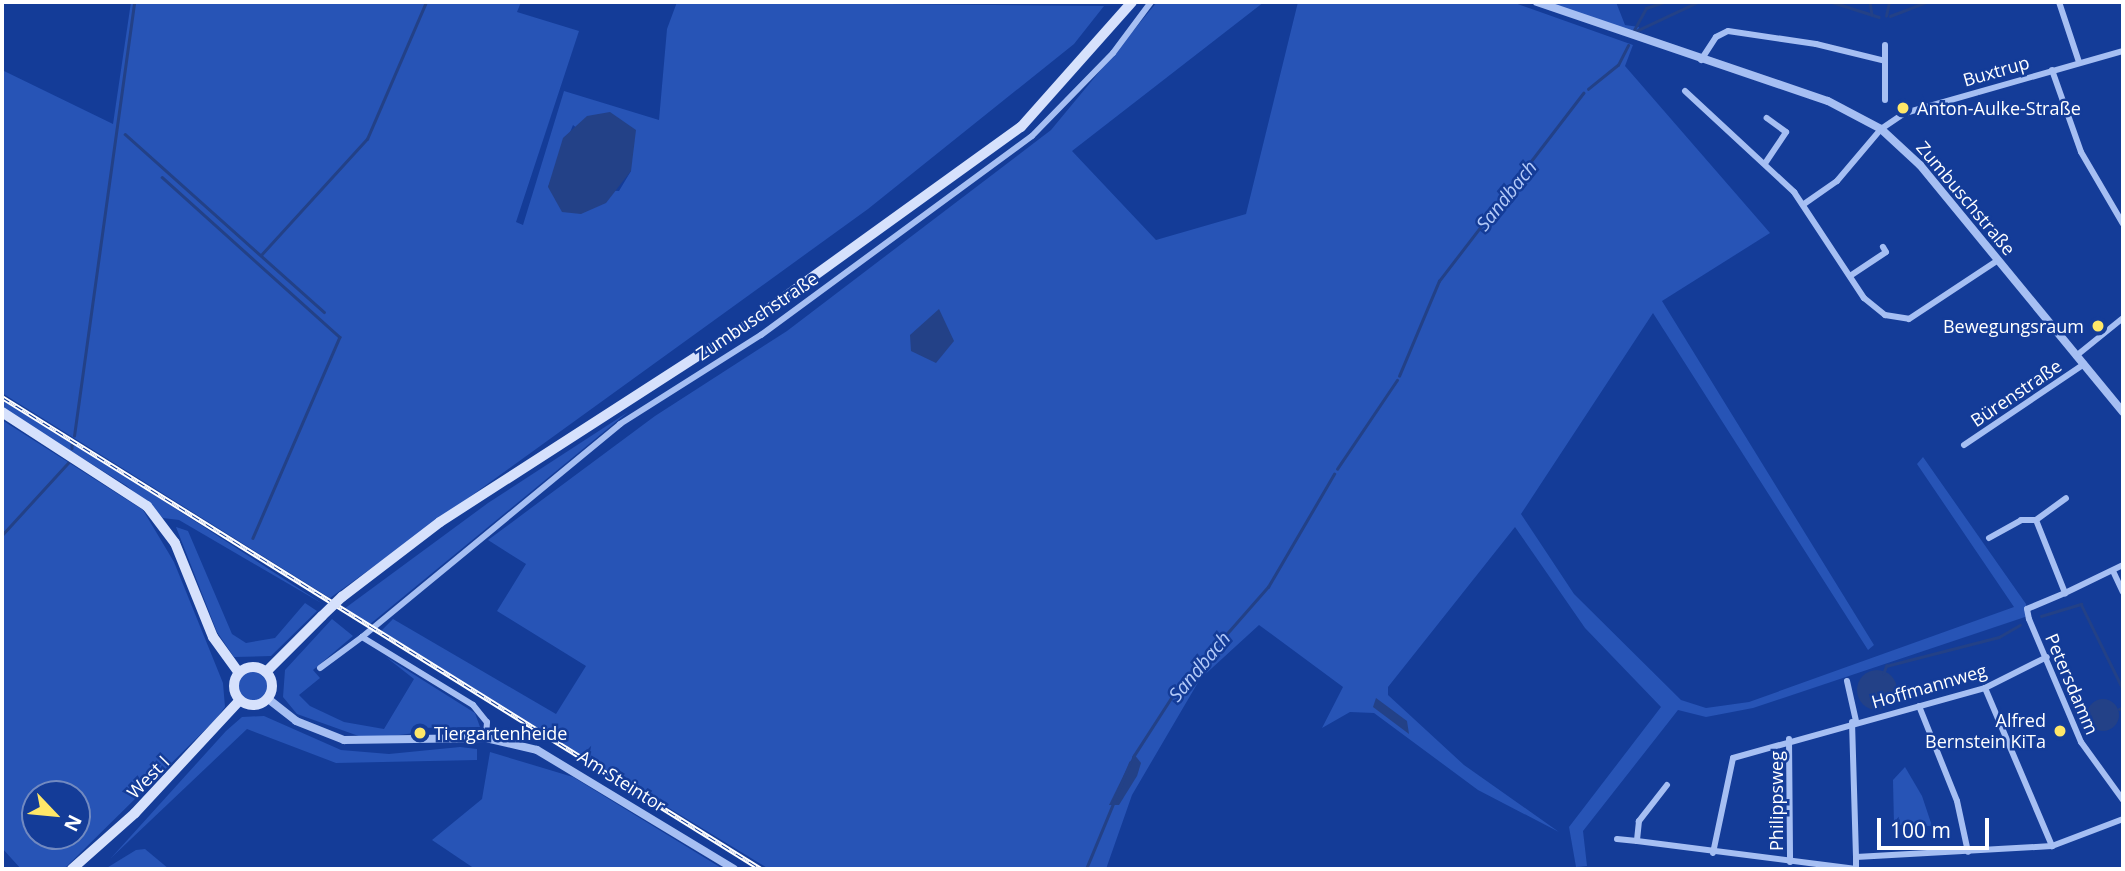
<!DOCTYPE html>
<meta charset="utf-8">
<style>
body{margin:0}
#map{position:relative;width:2125px;height:871px;overflow:hidden;background:#143c98;font-family:"Open Sans",sans-serif}
div>[style]{position:absolute}
[style*='--x']{left:calc(var(--x)*1px);top:calc(var(--y)*1px);width:calc(var(--w)*1px);rotate:calc(var(--a)*1deg)}
.green>*{inset:0;background:#2754b6}
.round{border-radius:50%}
.water>*{inset:0;background:#234187}
.stream>*{height:2.5px;margin:-1.25px;padding:0 1.25px;transform-origin:1.25px;border-radius:1.25px;background:#234187}
.minor>*{height:6px;margin:-3px;padding:0 3px;transform-origin:3px;border-radius:3px;background:#a6bff3}
.tertiary>*{height:8px;margin:-4px;padding:0 4px;transform-origin:4px;border-radius:4px;background:#a6bff3}
.secondary>*{height:10px;margin:-5px;padding:0 5px;transform-origin:5px;border-radius:5px;background:#d6e1fc}
.secondary>.ring{margin:-5px;padding:0;box-sizing:content-box;background:none;border:10px solid #d6e1fc;border-radius:50%}
.rail>*{height:5px;margin-top:-2.5px;transform-origin:0;background:repeating-linear-gradient(90deg,#143c98 0 8px,#fff 0 16px);box-sizing:border-box;border-block:2px solid #fff}
.secondary-bridge>*{height:10px;margin:-5px;padding:0 5px;transform-origin:5px;border-radius:5px;background:#d6e1fc}
.dots>*{width:19px;height:19px;translate:-50% -50%;box-sizing:border-box;border:4px solid #143c98;border-radius:50%}
span{translate:-50% -50%;white-space:nowrap;text-align:center;line-height:1.15;-webkit-text-stroke:5px #143c98;paint-order:stroke}
.street-label{font-size:18px;color:#fff}
.poi-label{font-size:18px;color:#fff}
.left{translate:0 -50%;text-align:left}
.right{translate:-100% -50%;text-align:right}
.water-label{font-size:19px;color:#b3caf9;font-style:italic}
.frame{position:absolute;inset:0;border:4px solid #fff;pointer-events:none}
.north{position:absolute;left:21px;top:780px;width:70px;height:70px;box-sizing:border-box;background:#143c98;border:2px solid #728ac1;border-radius:50%;rotate:116deg;font-size:19px;font-weight:700;line-height:28px;text-align:center;color:#fff}
.north::after{content:'';display:block;margin:auto;width:24px;height:32px;background:#ffe768;clip-path:polygon(50% 0,100% 100%,50% 72%,0 100%)}
.scale{position:absolute;left:1877px;top:818px;width:112px;height:32px;box-sizing:border-box;border:4px solid #fff;border-top:0;padding-left:9px;font-size:21px;line-height:24px;white-space:nowrap;color:#fff;-webkit-text-stroke:5px #143c98;paint-order:stroke}
</style>
<div id="map">
<div class="green">
<i style="clip-path:polygon(evenodd,131px 2px,521px 2px,517px 12px,579px 31px,516px 222px,523px 225px,564px 91px,659px 120px,667px 29px,677px 2px,1104px 6px,1074px 44px,868px 209px,330px 598px,2px 393px,2px 70px,113px 124px,131px 2px,573px 125px,631px 171px,619px 191px,548px 187px,573px 125px)"></i>
<i style="clip-path:polygon(1157px 2px,1264px 2px,1072px 151px,1156px 240px,1246px 214px,1298px 2px,1512px 2px,1633px 45px,1625px 66px,1770px 233px,1662px 301px,1874px 645px,1868px 650px,1653px 313px,1521px 514px,1574px 594px,1681px 700px,1706px 708px,1749px 702px,2014px 607px,1917px 464px,1923px 457px,2026px 604px,2028px 616px,1753px 708px,1706px 717px,1678px 710px,1583px 831px,1587px 866px,1576px 867px,1569px 827px,1661px 707px,1585px 628px,1515px 527px,1388px 687px,1388px 695px,1464px 765px,1559px 832px,1478px 790px,1374px 713px,1350px 712px,1322px 728px,1343px 687px,1259px 625px,1200px 679px,1132px 795px,1106px 869px,769px 869px,380px 632px,393px 619px,556px 714px,586px 666px,497px 611px,526px 564px,488px 540px,655px 416px,787px 331px,1051px 130px)"></i>
<i style="clip-path:polygon(1547px 2px,1616px 2px,1625px 25px,1639px 27px,1637px 34px)"></i>
<i style="clip-path:polygon(2px 400px,108px 465px,323px 604px,179px 520px,163px 518px,127px 486px,2px 408px)"></i>
<i style="clip-path:polygon(628px 412px,369px 625px,344px 609px,488px 503px)"></i>
<i style="clip-path:polygon(evenodd,2px 420px,143px 510px,174px 562px,223px 683px,225px 707px,216px 719px,64px 869px,21px 869px,2px 848px,2px 420px,35px 794px,77px 794px,77px 836px,35px 836px,35px 794px)"></i>
<i style="clip-path:polygon(176px 527px,188px 531px,232px 634px,246px 643px,275px 638px,305px 603px,317px 611px,271px 656px,234px 657px,217px 632px)"></i>
<i style="clip-path:polygon(332px 619px,353px 636px,313px 670px,320px 678px,299px 695px,310px 706px,344px 722px,384px 729px,414px 679px,386px 657px,475px 713px,480px 727px,415px 728px,415px 733px,367px 739px,297px 714px,283px 697px,285px 670px)"></i>
<i class="round" style="left:238px;top:671px;width:30px;height:30px"></i>
<i style="clip-path:polygon(264px 716px,341px 750px,389px 754px,460px 747px,477px 749px,477px 760px,336px 763px,247px 729px,111px 858px,226px 731px,242px 717px)"></i>
<i style="clip-path:polygon(490px 752px,573px 777px,723px 869px,475px 869px,432px 840px,482px 799px)"></i>
<i style="clip-path:polygon(1905px 767px,1922px 796px,1932px 826px,1894px 825px,1893px 780px)"></i>
<i style="clip-path:polygon(145px 849px,169px 869px,105px 869px,136px 850px)"></i>
</div>
<div class="water">
<i style="clip-path:polygon(610px 112px,636px 130px,631px 171px,606px 203px,581px 214px,562px 212px,548px 187px,563px 138px,587px 116px)"></i>
<i style="clip-path:polygon(939px 309px,954px 341px,936px 363px,911px 351px,910px 335px)"></i>
<i class="round" style="left:1857px;top:670px;width:40px;height:40px"></i>
<i style="clip-path:polygon(1376px 698px,1407px 721px,1409px 734px,1373px 707px)"></i>
<i class="round" style="left:2087px;top:699px;width:32px;height:32px"></i>
<i style="clip-path:polygon(1134px 754px,1141px 763px,1137px 776px,1119px 805px,1109px 805px)"></i>
</div>
<div class="stream">
<i style="--x:1832;--y:2;--w:49;--a:17.7"></i>
<i style="--x:1870;--y:2;--w:13;--a:81"></i>
<i style="--x:1886;--y:16;--w:14;--a:-78"></i>
<i style="--x:1890;--y:16;--w:39;--a:-21"></i>
<i style="--x:1634;--y:30;--w:25;--a:-61"></i>
<i style="--x:1646;--y:8;--w:20;--a:-18"></i>
<i style="--x:1632;--y:33;--w:73;--a:-25.2"></i>
<i style="--x:1588;--y:89;--w:38;--a:-39"></i>
<i style="--x:1618;--y:65;--w:22;--a:-63"></i>
<i style="--x:125;--y:134;--w:267;--a:41.8"></i>
<i style="--x:162;--y:177;--w:239;--a:42"></i>
<i style="--x:340;--y:337;--w:219;--a:113.4"></i>
<i style="--x:261;--y:255;--w:157;--a:-47.6"></i>
<i style="--x:367;--y:139;--w:149;--a:-66.7"></i>
<i style="--x:1399;--y:376;--w:103;--a:-67.2"></i>
<i style="--x:1439;--y:281;--w:237;--a:-52.5"></i>
<i style="--x:74;--y:436;--w:438;--a:-82.1"></i>
<i style="--x:72;--y:445;--w:3;--a:90"></i>
<i style="--x:1337;--y:469;--w:107;--a:-56"></i>
<i style="--x:2;--y:535;--w:98;--a:-47.5"></i>
<i style="--x:2041;--y:616;--w:42;--a:-16.7"></i>
<i style="--x:2081;--y:604;--w:95;--a:63.7"></i>
<i style="--x:1883;--y:674;--w:9;--a:-69"></i>
<i style="--x:1886;--y:666;--w:117;--a:-14.4"></i>
<i style="--x:1999;--y:637;--w:24;--a:-30"></i>
<i style="--x:2119;--y:709;--w:4;--a:-27"></i>
<i style="--x:1133;--y:757;--w:74;--a:-57.2"></i>
<i style="--x:1173;--y:695;--w:144;--a:-48.7"></i>
<i style="--x:1268;--y:587;--w:131;--a:-59.7"></i>
<i style="--x:1086;--y:869;--w:115;--a:-67.5"></i>
</div>
<div class="minor">
<i style="--x:2059;--y:2;--w:63;--a:71.6"></i>
<i style="--x:1701;--y:60;--w:27;--a:-57"></i>
<i style="--x:1716;--y:37;--w:13;--a:-27"></i>
<i style="--x:1728;--y:31;--w:89;--a:8.4"></i>
<i style="--x:1816;--y:44;--w:71;--a:13.8"></i>
<i style="--x:1885;--y:61;--w:39;--a:90"></i>
<i style="--x:1885;--y:61;--w:16;--a:-90"></i>
<i style="--x:2052;--y:70;--w:87;--a:70.5"></i>
<i style="--x:2081;--y:152;--w:83;--a:59.7"></i>
<i style="--x:1685;--y:91;--w:149;--a:42.8"></i>
<i style="--x:1794;--y:192;--w:127;--a:56.6"></i>
<i style="--x:1864;--y:298;--w:27;--a:39"></i>
<i style="--x:1885;--y:315;--w:24;--a:9"></i>
<i style="--x:1909;--y:319;--w:107;--a:-33.5"></i>
<i style="--x:1766;--y:162;--w:36;--a:-56"></i>
<i style="--x:1786;--y:132;--w:24;--a:-144"></i>
<i style="--x:1804;--y:204;--w:40;--a:-34.9"></i>
<i style="--x:1837;--y:181;--w:68;--a:-49.8"></i>
<i style="--x:1881;--y:129;--w:29;--a:-34"></i>
<i style="--x:1905;--y:113;--w:227;--a:-15.9"></i>
<i style="--x:1850;--y:276;--w:43;--a:-33.7"></i>
<i style="--x:1886;--y:252;--w:6;--a:-121"></i>
<i style="--x:2076;--y:356;--w:60;--a:-39"></i>
<i style="--x:1964;--y:445;--w:145;--a:-34"></i>
<i style="--x:2036;--y:520;--w:79;--a:68.3"></i>
<i style="--x:2065;--y:593;--w:64;--a:-25.8"></i>
<i style="--x:1989;--y:538;--w:37;--a:-29"></i>
<i style="--x:2021;--y:520;--w:15;--a:0"></i>
<i style="--x:2036;--y:520;--w:37;--a:-36"></i>
<i style="--x:2113;--y:571;--w:23;--a:65"></i>
<i style="--x:2065;--y:593;--w:41;--a:157.2"></i>
<i style="--x:2027;--y:609;--w:10;--a:79"></i>
<i style="--x:2029;--y:619;--w:134;--a:67.1"></i>
<i style="--x:2081;--y:742;--w:72;--a:54.1"></i>
<i style="--x:362;--y:637;--w:335;--a:-39.5"></i>
<i style="--x:620;--y:424;--w:167;--a:-32.3"></i>
<i style="--x:761;--y:335;--w:336;--a:-36.3"></i>
<i style="--x:1032;--y:136;--w:116;--a:-45.7"></i>
<i style="--x:1113;--y:53;--w:64;--a:-53.3"></i>
<i style="--x:320;--y:668;--w:52;--a:-36.4"></i>
<i style="--x:362;--y:637;--w:130;--a:31.5"></i>
<i style="--x:473;--y:705;--w:22;--a:51"></i>
<i style="--x:487;--y:722;--w:16;--a:94"></i>
<i style="--x:1847;--y:681;--w:41;--a:77.3"></i>
<i style="--x:1985;--y:688;--w:172;--a:67"></i>
<i style="--x:1919;--y:706;--w:102;--a:68.2"></i>
<i style="--x:1957;--y:801;--w:52;--a:77.8"></i>
<i style="--x:1852;--y:722;--w:135;--a:88.3"></i>
<i style="--x:1789;--y:739;--w:123;--a:89.5"></i>
<i style="--x:1667;--y:785;--w:46;--a:127.9"></i>
<i style="--x:1639;--y:821;--w:20;--a:96"></i>
<i style="--x:1637;--y:841;--w:221;--a:7.3"></i>
<i style="--x:1856;--y:869;--w:12;--a:-90"></i>
<i style="--x:1856;--y:857;--w:196;--a:-3.2"></i>
<i style="--x:2052;--y:846;--w:76;--a:-20.8"></i>
<i style="--x:1617;--y:839;--w:20;--a:6"></i>
<i style="--x:1713;--y:853;--w:97;--a:-78.1"></i>
<i style="--x:1733;--y:758;--w:262;--a:-15.5"></i>
<i style="--x:1985;--y:688;--w:69;--a:-26.6"></i>
</div>
<div class="tertiary">
<i style="--x:1537;--y:2;--w:307;--a:18.8"></i>
<i style="--x:1828;--y:101;--w:60;--a:27.8"></i>
<i style="--x:1881;--y:129;--w:53;--a:42.7"></i>
<i style="--x:1920;--y:165;--w:320;--a:50.6"></i>
<i style="--x:267;--y:698;--w:37;--a:38"></i>
<i style="--x:296;--y:721;--w:52;--a:21.6"></i>
<i style="--x:344;--y:740;--w:142;--a:-0.8"></i>
<i style="--x:486;--y:738;--w:52;--a:13.2"></i>
<i style="--x:537;--y:750;--w:230;--a:31.1"></i>
</div>
<div class="secondary">
<i style="--x:2;--y:412;--w:173;--a:33"></i>
<i style="--x:147;--y:506;--w:46;--a:52.9"></i>
<i style="--x:175;--y:543;--w:101;--a:68"></i>
<i style="--x:213;--y:637;--w:44;--a:54.2"></i>
<i style="--x:342;--y:597;--w:123;--a:-37.4"></i>
<i style="--x:440;--y:522;--w:364;--a:-32.8"></i>
<i style="--x:746;--y:325;--w:339;--a:-35.8"></i>
<i style="--x:1021;--y:127;--w:167;--a:-48.4"></i>
<i class="ring" style="left:234px;top:667px;width:28px;height:28px"></i>
<i style="--x:266;--y:672;--w:79;--a:-45"></i>
<i style="--x:72;--y:869;--w:84;--a:-41.6"></i>
<i style="--x:135;--y:813;--w:154;--a:-47.1"></i>
</div>
<div class="rail">
<i style="--x:2;--y:397;--w:894;--a:31.88"></i>
</div>
<div class="secondary-bridge">
<i style="--x:322;--y:616;--w:28;--a:-44"></i>
</div>
<div class="dots">
<i style="left:1903px;top:108px;background:#ffe768"></i>
<i style="left:2098px;top:326px;background:#ffe768"></i>
<i style="left:2060px;top:731px;background:#ffe768"></i>
<i style="left:420px;top:733px;background:#ffe768"></i>
</div>
<div class="street-label">
<span style="left:1996px;top:71px;rotate:-16deg">Buxtrup</span>
<span style="left:1966px;top:198px;rotate:50deg">Zumbuschstraße</span>
<span style="left:757px;top:316px;rotate:-34deg">Zumbuschstraße</span>
<span style="left:2016px;top:393px;rotate:-34deg">Bürenstraße</span>
<span style="left:2072px;top:684px;rotate:67deg">Petersdamm</span>
<span style="left:1929px;top:686px;rotate:-16deg">Hoffmannweg</span>
<span style="left:148px;top:777px;rotate:-46deg">West I</span>
<span style="left:622px;top:781px;rotate:32deg">Am Steintor</span>
<span style="left:1776px;top:801px;rotate:-90deg">Philippsweg</span>
</div>
<div class="poi-label">
<span class="left" style="left:1917px;top:108px">Anton-Aulke-Straße</span>
<span class="right" style="left:2084px;top:326px">Bewegungsraum</span>
<span class="right" style="left:2046px;top:731px">Alfred<br>Bernstein KiTa</span>
<span class="left" style="left:434px;top:733px">Tiergartenheide</span>
</div>
<div class="water-label">
<span style="left:1507px;top:196px;rotate:-51deg">Sandbach</span>
<span style="left:1200px;top:667px;rotate:-50deg">Sandbach</span>
</div>
<div class="frame"></div>
<div class="north">N</div>
<div class="scale">100 m</div>
</div>
